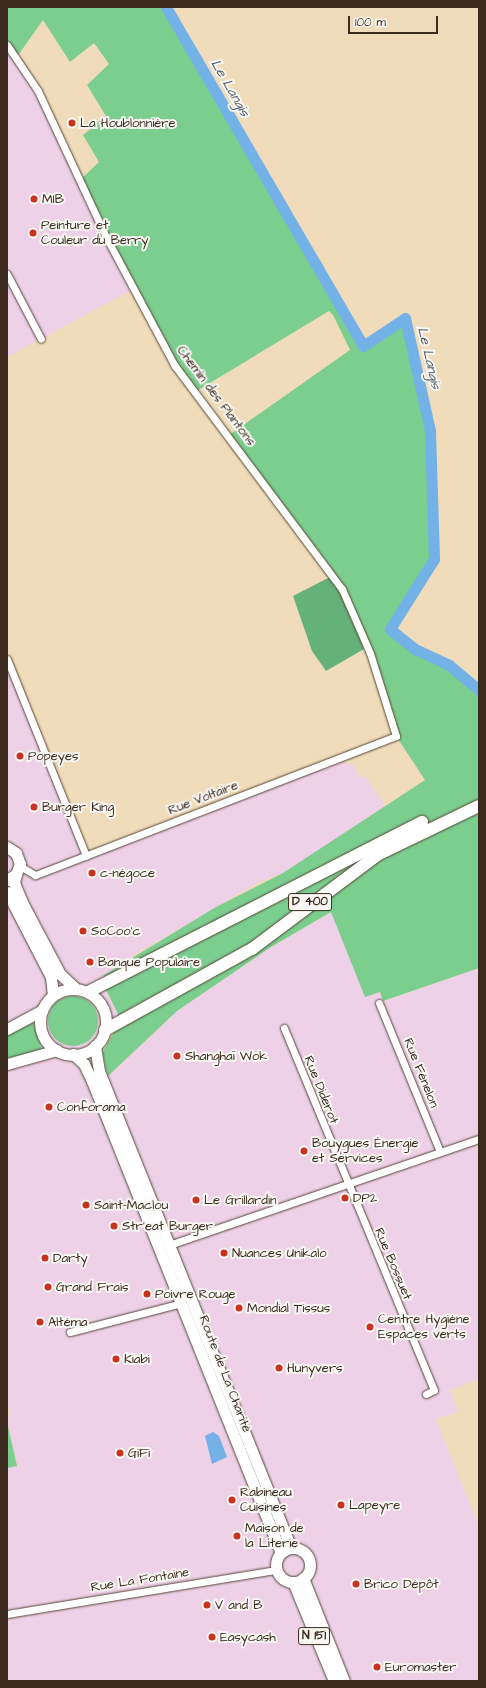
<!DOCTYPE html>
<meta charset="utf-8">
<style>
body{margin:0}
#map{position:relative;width:486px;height:1688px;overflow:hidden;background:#f0dcba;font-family:"Architects Daughter",sans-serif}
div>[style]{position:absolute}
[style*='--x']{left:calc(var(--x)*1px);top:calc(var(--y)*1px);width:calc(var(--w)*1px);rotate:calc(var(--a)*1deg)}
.built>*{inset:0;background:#eed0e7}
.green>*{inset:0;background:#7cce8f}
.round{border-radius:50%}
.forest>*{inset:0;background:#65b17a}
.water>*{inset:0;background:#74b1e6}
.river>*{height:11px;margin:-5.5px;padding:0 5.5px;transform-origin:5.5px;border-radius:5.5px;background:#74b1e6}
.roads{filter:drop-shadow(0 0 1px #564535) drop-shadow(0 0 1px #564535)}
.minor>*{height:7px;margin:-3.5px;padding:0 3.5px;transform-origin:3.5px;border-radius:3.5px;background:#fff}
.primary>*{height:11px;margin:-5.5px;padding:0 5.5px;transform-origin:5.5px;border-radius:5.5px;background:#fff}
.primary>.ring{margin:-5.5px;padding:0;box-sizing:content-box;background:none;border:11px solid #fff;border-radius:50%}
.trunk>*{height:12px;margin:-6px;padding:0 6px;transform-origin:6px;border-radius:6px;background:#fff}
.dots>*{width:11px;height:11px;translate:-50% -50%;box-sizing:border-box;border:2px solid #f6f6f2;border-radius:50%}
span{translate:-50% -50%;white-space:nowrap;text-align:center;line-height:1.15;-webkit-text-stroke:4px #f6f6f2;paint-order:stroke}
.shield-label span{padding:1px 3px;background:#f6f6f2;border:1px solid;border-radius:3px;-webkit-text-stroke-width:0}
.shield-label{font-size:12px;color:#3b2a1e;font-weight:700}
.poi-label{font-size:13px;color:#3b2a1e}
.left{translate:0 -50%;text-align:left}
.street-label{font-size:13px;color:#3b2a1e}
.water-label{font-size:14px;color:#4f5964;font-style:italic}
.frame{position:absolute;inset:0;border:8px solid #3b2a1e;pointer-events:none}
.scale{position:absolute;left:348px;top:16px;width:90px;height:18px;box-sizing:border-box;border:2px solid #3b2a1e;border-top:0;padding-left:5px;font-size:12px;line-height:14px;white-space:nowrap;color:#3b2a1e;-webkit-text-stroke:3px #f6f6f2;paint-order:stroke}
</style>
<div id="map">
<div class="built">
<i style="clip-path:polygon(7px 45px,38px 91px,134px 289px,7px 357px)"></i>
<i style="clip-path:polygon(7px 659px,89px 854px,342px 757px,346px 765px,352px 763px,361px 778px,366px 777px,387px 808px,283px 873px,259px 882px,133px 956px,104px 986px,121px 1020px,104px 1047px,109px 1075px,177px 1011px,271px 947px,332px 912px,384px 1001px,479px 968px,479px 1379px,450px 1390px,458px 1412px,436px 1419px,479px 1526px,479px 1681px,7px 1681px,7px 1468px,17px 1465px,7px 1422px,10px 1412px,7px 1407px)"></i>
</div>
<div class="green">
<i style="clip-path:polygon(7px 7px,166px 7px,363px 345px,405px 318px,430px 431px,434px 559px,390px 629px,415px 649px,449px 665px,479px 690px,479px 968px,383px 1001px,380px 992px,365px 997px,331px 912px,271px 947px,177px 1011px,108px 1076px,102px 1053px,121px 1020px,102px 982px,104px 975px,216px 907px,283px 873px,425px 780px,396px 736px,349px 601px,229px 435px,350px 350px,333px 315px,329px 311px,195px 392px,175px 366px,81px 179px,99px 162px,83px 135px,106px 116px,87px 85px,109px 64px,94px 43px,70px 62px,43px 20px,16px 58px,7px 45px)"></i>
<i class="round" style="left:48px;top:996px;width:50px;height:50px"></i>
<i style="clip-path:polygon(33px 1022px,42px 1050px,7px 1061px,7px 1032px)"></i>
<i style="clip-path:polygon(7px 1422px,17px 1466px,7px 1468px)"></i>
</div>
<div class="forest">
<i style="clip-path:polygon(330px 577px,346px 603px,364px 649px,326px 671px,312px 651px,293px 596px)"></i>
</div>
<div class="water">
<i style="clip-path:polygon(213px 1432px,219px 1436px,227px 1457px,212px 1464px,205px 1436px)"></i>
</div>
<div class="river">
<i style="--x:166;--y:7;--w:392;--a:59.8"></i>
<i style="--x:363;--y:346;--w:50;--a:-33.7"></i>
<i style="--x:405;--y:318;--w:116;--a:77.5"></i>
<i style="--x:430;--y:431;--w:128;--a:88.2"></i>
<i style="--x:434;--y:559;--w:83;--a:122.2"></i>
<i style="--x:390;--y:629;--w:32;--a:39"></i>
<i style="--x:415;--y:649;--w:38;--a:25"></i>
<i style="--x:449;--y:665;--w:39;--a:40"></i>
</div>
<div class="roads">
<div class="minor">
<i style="--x:7;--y:45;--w:55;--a:56"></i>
<i style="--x:38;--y:91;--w:161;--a:65"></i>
<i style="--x:106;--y:237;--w:146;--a:61.9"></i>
<i style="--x:175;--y:366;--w:279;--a:53.2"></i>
<i style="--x:342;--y:589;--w:70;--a:66.4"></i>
<i style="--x:370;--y:653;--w:87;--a:72.6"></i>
<i style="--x:396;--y:736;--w:387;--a:158.9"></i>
<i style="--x:35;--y:875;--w:17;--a:-149"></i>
<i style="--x:7;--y:274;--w:73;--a:62.4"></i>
<i style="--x:7;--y:659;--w:212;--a:68.1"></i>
<i style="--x:379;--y:1003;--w:161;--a:67.7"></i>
<i style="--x:284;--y:1028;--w:392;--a:67.5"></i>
<i style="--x:434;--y:1390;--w:9;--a:153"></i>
<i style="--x:169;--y:1245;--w:328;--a:-18.9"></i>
<i style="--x:70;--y:1332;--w:116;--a:-14.5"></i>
<i style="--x:7;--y:1614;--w:273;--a:-9.3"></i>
</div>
<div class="primary">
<i style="--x:7;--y:847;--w:11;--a:34"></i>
<i style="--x:16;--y:853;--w:12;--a:70"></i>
<i style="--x:20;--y:864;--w:11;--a:112"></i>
<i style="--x:16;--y:874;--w:11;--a:146"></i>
<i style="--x:16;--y:874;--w:9;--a:103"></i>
<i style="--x:14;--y:883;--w:25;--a:67"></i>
<i style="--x:24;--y:906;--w:77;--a:62.1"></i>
<i style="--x:60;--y:974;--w:22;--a:43"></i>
<i style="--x:7;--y:892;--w:96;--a:62.6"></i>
<i style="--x:51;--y:977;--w:18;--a:84"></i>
<i class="ring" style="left:40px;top:989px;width:55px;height:55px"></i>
<i style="--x:7;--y:1029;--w:40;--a:-28"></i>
<i style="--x:95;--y:1046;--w:25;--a:81"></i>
<i style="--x:99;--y:1071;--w:514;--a:68.07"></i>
<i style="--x:73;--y:1054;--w:15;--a:42"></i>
<i style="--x:84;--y:1064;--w:19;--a:65"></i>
<i style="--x:92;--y:1081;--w:508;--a:68.18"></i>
<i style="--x:7;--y:1064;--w:52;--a:-15.6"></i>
<i class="ring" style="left:276px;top:1548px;width:23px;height:23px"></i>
<i style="--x:303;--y:1578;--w:111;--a:68.3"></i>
<i style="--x:293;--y:1582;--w:107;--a:67.5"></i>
</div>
<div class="trunk">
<i style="--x:88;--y:992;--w:375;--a:-27"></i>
<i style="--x:105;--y:1030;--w:168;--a:-28.9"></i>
<i style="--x:252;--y:949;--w:156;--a:-36.9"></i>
<i style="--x:377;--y:855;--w:113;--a:-25.7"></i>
</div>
</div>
<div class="dots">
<i style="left:72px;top:123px;background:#c8321e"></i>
<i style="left:34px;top:199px;background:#c8321e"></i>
<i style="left:33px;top:233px;background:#c8321e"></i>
<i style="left:20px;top:756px;background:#c8321e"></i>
<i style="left:34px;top:807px;background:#c8321e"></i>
<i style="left:92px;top:873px;background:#c8321e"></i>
<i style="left:83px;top:931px;background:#c8321e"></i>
<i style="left:90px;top:962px;background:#c8321e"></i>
<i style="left:177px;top:1056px;background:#c8321e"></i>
<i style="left:49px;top:1107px;background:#c8321e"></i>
<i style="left:304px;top:1151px;background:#c8321e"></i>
<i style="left:345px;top:1198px;background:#c8321e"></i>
<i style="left:196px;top:1200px;background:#c8321e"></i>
<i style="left:86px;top:1205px;background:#c8321e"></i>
<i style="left:114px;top:1226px;background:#c8321e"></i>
<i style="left:224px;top:1253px;background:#c8321e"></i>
<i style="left:45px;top:1258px;background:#c8321e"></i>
<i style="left:48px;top:1287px;background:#c8321e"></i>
<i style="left:147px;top:1294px;background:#c8321e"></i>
<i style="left:239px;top:1308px;background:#c8321e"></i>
<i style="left:40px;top:1322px;background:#c8321e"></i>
<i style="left:370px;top:1327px;background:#c8321e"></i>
<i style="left:116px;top:1359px;background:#c8321e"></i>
<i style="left:279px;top:1368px;background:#c8321e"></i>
<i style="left:120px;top:1453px;background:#c8321e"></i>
<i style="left:232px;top:1500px;background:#c8321e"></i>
<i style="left:341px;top:1505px;background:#c8321e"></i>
<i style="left:237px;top:1536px;background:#c8321e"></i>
<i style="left:356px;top:1584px;background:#c8321e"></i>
<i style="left:207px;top:1605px;background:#c8321e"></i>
<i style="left:212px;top:1637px;background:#c8321e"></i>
<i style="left:377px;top:1667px;background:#c8321e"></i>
</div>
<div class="shield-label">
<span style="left:310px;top:902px">D 400</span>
<span style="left:314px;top:1636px">N 151</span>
</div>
<div class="poi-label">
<span class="left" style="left:80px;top:123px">La Houblonnière</span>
<span class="left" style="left:42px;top:199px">MIB</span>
<span class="left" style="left:41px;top:233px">Peinture et<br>Couleur du Berry</span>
<span class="left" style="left:28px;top:756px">Popeyes</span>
<span class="left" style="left:42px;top:807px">Burger King</span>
<span class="left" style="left:100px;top:873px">c-négoce</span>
<span class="left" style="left:91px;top:931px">SoCoo'c</span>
<span class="left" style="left:98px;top:962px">Banque Populaire</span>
<span class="left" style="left:185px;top:1056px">Shanghaï Wok</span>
<span class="left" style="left:57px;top:1107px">Conforama</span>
<span class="left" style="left:312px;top:1151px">Bouygues Énergie<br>et Services</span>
<span class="left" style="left:353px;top:1198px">DP2</span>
<span class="left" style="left:204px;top:1200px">Le Grillardin</span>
<span class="left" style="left:94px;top:1205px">Saint-Maclou</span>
<span class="left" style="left:122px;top:1226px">Str’eat Burger</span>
<span class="left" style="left:232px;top:1253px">Nuances Unikalo</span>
<span class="left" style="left:53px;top:1258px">Darty</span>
<span class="left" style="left:56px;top:1287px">Grand Frais</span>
<span class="left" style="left:155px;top:1294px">Poivre Rouge</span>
<span class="left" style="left:247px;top:1308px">Mondial Tissus</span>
<span class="left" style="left:378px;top:1327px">Centre Hygiène<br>Espaces verts</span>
<span class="left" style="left:48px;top:1322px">Altéma</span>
<span class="left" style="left:124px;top:1359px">Kiabi</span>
<span class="left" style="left:287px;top:1368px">Hunyvers</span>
<span class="left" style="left:128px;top:1453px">GiFi</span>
<span class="left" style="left:240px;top:1500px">Rabineau<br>Cuisines</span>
<span class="left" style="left:349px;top:1505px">Lapeyre</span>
<span class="left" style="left:245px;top:1536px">Maison de<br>la Literie</span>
<span class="left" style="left:364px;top:1584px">Brico Dépôt</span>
<span class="left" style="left:215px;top:1605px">V and B</span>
<span class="left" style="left:220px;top:1637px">Easycash</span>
<span class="left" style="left:385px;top:1667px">Euromaster</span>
</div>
<div class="street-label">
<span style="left:216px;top:396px;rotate:53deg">Chemin des Plantons</span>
<span style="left:203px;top:798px;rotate:-21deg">Rue Voltaire</span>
<span style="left:421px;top:1073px;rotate:68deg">Rue Fénelon</span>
<span style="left:321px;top:1090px;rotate:68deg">Rue Diderot</span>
<span style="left:393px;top:1264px;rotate:67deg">Rue Bossuet</span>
<span style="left:225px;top:1374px;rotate:69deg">Route de La Charité</span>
<span style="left:140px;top:1580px;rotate:-9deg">Rue La Fontaine</span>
</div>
<div class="water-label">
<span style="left:230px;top:88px;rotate:60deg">Le Langis</span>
<span style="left:429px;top:358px;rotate:77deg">Le Langis</span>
</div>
<div class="frame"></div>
<div class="scale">100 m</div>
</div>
